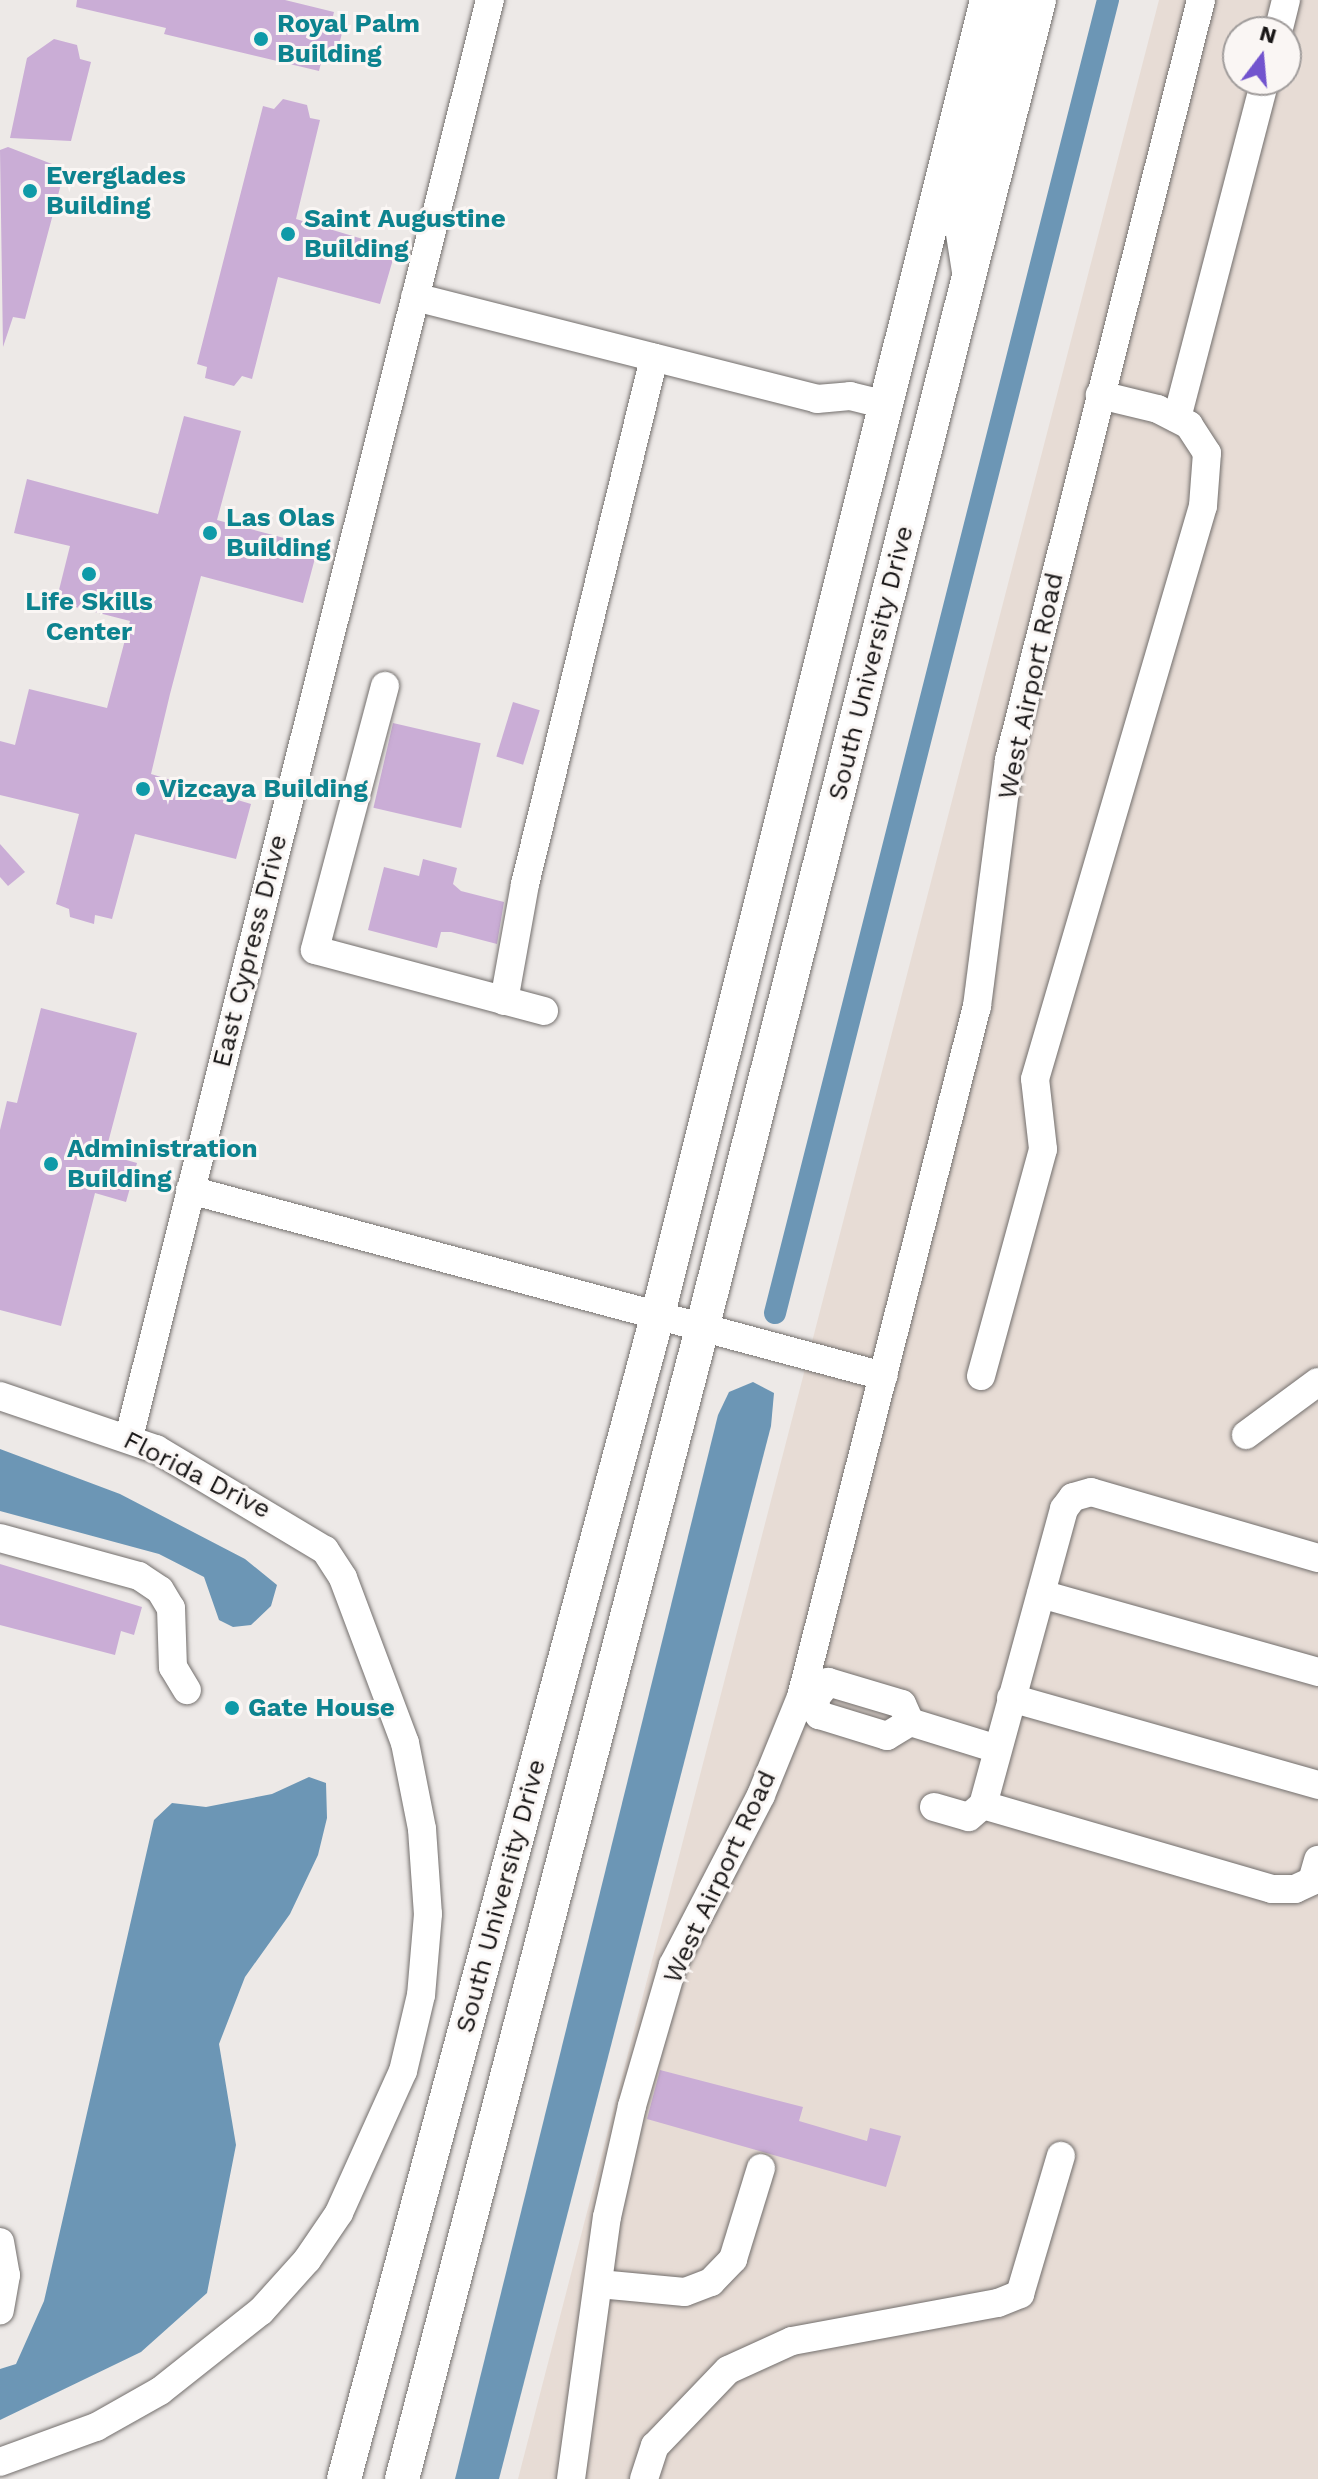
<!DOCTYPE html>
<style>
body{margin:0}
#map{position:relative;width:1318px;height:2479px;overflow:hidden;background:#ede9e7;font-family:"Work Sans",sans-serif}
div>[style]{position:absolute}
[style*='--x']{left:calc(var(--x)*1px);top:calc(var(--y)*1px);width:calc(var(--w)*1px);rotate:calc(var(--a)*1deg)}
.built>*{inset:0;background:#e7dcd5}
.water>*{inset:0;background:#6c96b5}
.canal>*{height:22px;margin:-11px;padding:0 11px;transform-origin:11px;border-radius:11px;background:#6c96b5}
.building>*{inset:0;background:#caadd6;transform-origin:0 0}
.roads{filter:drop-shadow(0 0 2px #736f6d) drop-shadow(0 0 2px #736f6d)}
.minor>*{height:28px;margin:-14px;padding:0 14px;transform-origin:14px;border-radius:14px;background:#fff}
.major>*{height:34px;margin:-17px;padding:0 17px;transform-origin:17px;border-radius:17px;background:#fff}
.dots>*{width:22px;height:22px;translate:-50% -50%;box-sizing:border-box;border:4px solid #faf6f4;border-radius:50%}
span{translate:-50% -50%;white-space:nowrap;text-align:center;line-height:1.15;-webkit-text-stroke:6px #faf6f4;paint-order:stroke}
.culture-label{font-size:26px;color:#0d838f;font-weight:700}
.left{translate:0 -50%;text-align:left}
.street-label{font-size:26px;color:#181616}
.north{position:absolute;left:1222px;top:16px;width:80px;height:80px;box-sizing:border-box;background:#faf6f4;border:2px solid #a09c9b;border-radius:50%;rotate:16deg;font-size:22px;font-weight:700;line-height:32px;text-align:center;color:#181616}
.north::after{content:'';display:block;margin:auto;width:28px;height:36px;background:#7254ce;clip-path:polygon(50% 0,100% 100%,50% 72%,0 100%)}
</style>
<div id="map">
<div class="built">
<i style="clip-path:polygon(evenodd,1159px 0,1318px 0,1318px 2479px,518px 2479px,1159px 0,1238px 32px,1286px 32px,1286px 80px,1238px 80px,1238px 32px)"></i>
</div>
<div class="water">
<i style="clip-path:polygon(753px 1382px,774px 1393px,771px 1426px,499px 2479px,455px 2479px,718px 1415px,729px 1392px)"></i>
<i style="clip-path:polygon(0 1449px,120px 1494px,245px 1559px,277px 1585px,271px 1606px,251px 1625px,233px 1627px,219px 1620px,204px 1577px,159px 1554px,0 1511px)"></i>
<i style="clip-path:polygon(309px 1777px,326px 1783px,327px 1818px,318px 1855px,290px 1914px,245px 1977px,219px 2044px,236px 2145px,207px 2293px,141px 2352px,0 2420px,0 2369px,16px 2364px,44px 2301px,154px 1820px,172px 1803px,206px 1807px,272px 1794px)"></i>
</div>
<div class="canal">
<i style="--x:775;--y:1313;--w:1355;--a:-75.77"></i>
</div>
<div class="building">
<i style="clip-path:polygon(77px 0,285px 0,334px 12px,331px 24px,342px 33px,336px 57px,322px 59px,319px 71px,164px 34px,166px 28px,76px 7px)"></i>
<i style="clip-path:polygon(54px 39px,77px 45px,80px 59px,91px 62px,71px 141px,10px 138px,27px 58px)"></i>
<i style="clip-path:polygon(283px 99px,307px 105px,310px 118px,320px 120px,296px 219px,396px 249px,380px 304px,278px 277px,252px 379px,242px 376px,234px 386px,205px 378px,207px 367px,197px 364px,263px 106px,274px 109px)"></i>
<i style="clip-path:polygon(8px 147px,65px 169px,25px 319px,13px 317px,3px 347px,0 150px)"></i>
<i style="clip-path:polygon(184px 416px,241px 431px,217px 520px,318px 547px,303px 603px,201px 576px,170px 694px,151px 774px,251px 804px,236px 859px,135px 834px,112px 919px,95px 915px,94px 924px,70px 917px,69px 909px,56px 904px,79px 814px,0 795px,0 741px,15px 745px,29px 689px,107px 708px,130px 621px,56px 602px,70px 546px,14px 533px,27px 479px,158px 514px)"></i>
<i style="left:513px;top:702px;width:28px;height:57px;rotate:17deg"></i>
<i style="left:393px;top:723px;width:90px;height:87px;rotate:13deg"></i>
<i style="clip-path:polygon(0 844px,25px 872px,8px 886px,0 877px)"></i>
<i style="clip-path:polygon(423px 859px,457px 868px,453px 884px,461px 891px,504px 902px,497px 944px,451px 932px,441px 932px,437px 948px,368px 930px,384px 867px,419px 876px)"></i>
<i style="clip-path:polygon(41px 1008px,137px 1033px,105px 1154px,137px 1163px,126px 1202px,95px 1193px,61px 1326px,0 1310px,0 1130px,7px 1101px,17px 1103px)"></i>
<i style="clip-path:polygon(0 1564px,142px 1607px,134px 1635px,121px 1631px,115px 1655px,0 1625px)"></i>
<i style="clip-path:polygon(660px 2070px,803px 2107px,799px 2121px,867px 2141px,870px 2128px,901px 2136px,886px 2187px,647px 2119px)"></i>
</div>
<div class="roads">
<div class="minor">
<i style="--x:1278;--y:32;--w:33;--a:-76"></i>
<i style="--x:967;--y:278;--w:58;--a:-99"></i>
<i style="--x:958;--y:221;--w:228;--a:-75.3"></i>
<i style="--x:415;--y:297;--w:415;--a:14.2"></i>
<i style="--x:817;--y:399;--w:33;--a:-5"></i>
<i style="--x:850;--y:396;--w:37;--a:14"></i>
<i style="--x:1177;--y:418;--w:349;--a:-75.4"></i>
<i style="--x:385;--y:686;--w:273;--a:104.9"></i>
<i style="--x:315;--y:950;--w:237;--a:14.9"></i>
<i style="--x:504;--y:1001;--w:119;--a:-79.8"></i>
<i style="--x:525;--y:884;--w:542;--a:-76.22"></i>
<i style="--x:190;--y:1190;--w:718;--a:15.02"></i>
<i style="--x:981;--y:1376;--w:235;--a:-74.7"></i>
<i style="--x:1043;--y:1149;--w:70;--a:-96.5"></i>
<i style="--x:1035;--y:1079;--w:597;--a:-73.66"></i>
<i style="--x:1203;--y:506;--w:53;--a:-85.7"></i>
<i style="--x:1207;--y:453;--w:33;--a:-123"></i>
<i style="--x:1189;--y:425;--w:35;--a:-153"></i>
<i style="--x:1158;--y:409;--w:60;--a:-166.4"></i>
<i style="--x:0;--y:1396;--w:165;--a:18.8"></i>
<i style="--x:156;--y:1449;--w:197;--a:30.9"></i>
<i style="--x:325;--y:1550;--w:33;--a:57"></i>
<i style="--x:343;--y:1578;--w:176;--a:69.4"></i>
<i style="--x:405;--y:1743;--w:88;--a:78.8"></i>
<i style="--x:422;--y:1829;--w:85;--a:86"></i>
<i style="--x:428;--y:1914;--w:81;--a:94.9"></i>
<i style="--x:421;--y:1995;--w:78;--a:103.3"></i>
<i style="--x:403;--y:2071;--w:156;--a:114.3"></i>
<i style="--x:339;--y:2213;--w:57;--a:124.2"></i>
<i style="--x:307;--y:2260;--w:69;--a:132"></i>
<i style="--x:261;--y:2311;--w:129;--a:141.6"></i>
<i style="--x:160;--y:2391;--w:73;--a:150.6"></i>
<i style="--x:96;--y:2427;--w:102;--a:160"></i>
<i style="--x:1246;--y:1435;--w:89;--a:-36.4"></i>
<i style="--x:129;--y:1437;--w:1482;--a:-75.9"></i>
<i style="--x:0;--y:1538;--w:144;--a:15.3"></i>
<i style="--x:139;--y:1576;--w:25;--a:34"></i>
<i style="--x:160;--y:1590;--w:21;--a:59"></i>
<i style="--x:171;--y:1608;--w:59;--a:88.1"></i>
<i style="--x:173;--y:1667;--w:27;--a:59"></i>
<i style="--x:1318;--y:1558;--w:236;--a:-163.8"></i>
<i style="--x:1091;--y:1492;--w:19;--a:164"></i>
<i style="--x:1073;--y:1497;--w:15;--a:127"></i>
<i style="--x:1064;--y:1509;--w:307;--a:105.3"></i>
<i style="--x:983;--y:1805;--w:301;--a:16.2"></i>
<i style="--x:1272;--y:1889;--w:23;--a:0"></i>
<i style="--x:1295;--y:1889;--w:19;--a:-25"></i>
<i style="--x:1312;--y:1881;--w:22;--a:-74"></i>
<i style="--x:1041;--y:1594;--w:288;--a:15.7"></i>
<i style="--x:1011;--y:1698;--w:319;--a:15.8"></i>
<i style="--x:814;--y:1700;--w:16;--a:72"></i>
<i style="--x:819;--y:1715;--w:71;--a:17.2"></i>
<i style="--x:887;--y:1736;--w:27;--a:-31"></i>
<i style="--x:910;--y:1722;--w:91;--a:17.2"></i>
<i style="--x:814;--y:1700;--w:23;--a:-52"></i>
<i style="--x:828;--y:1682;--w:77;--a:16.6"></i>
<i style="--x:902;--y:1704;--w:20;--a:66"></i>
<i style="--x:934;--y:1807;--w:36;--a:16"></i>
<i style="--x:969;--y:1817;--w:18;--a:-41"></i>
<i style="--x:0;--y:2242;--w:34;--a:80"></i>
<i style="--x:6;--y:2275;--w:36;--a:100"></i>
<i style="--x:599;--y:2284;--w:86;--a:5.3"></i>
<i style="--x:685;--y:2292;--w:28;--a:-21"></i>
<i style="--x:711;--y:2282;--w:32;--a:-46"></i>
<i style="--x:733;--y:2259;--w:95;--a:-72.9"></i>
<i style="--x:571;--y:2479;--w:264;--a:-82.2"></i>
<i style="--x:607;--y:2217;--w:114;--a:-77.3"></i>
<i style="--x:632;--y:2106;--w:147;--a:-73.8"></i>
<i style="--x:673;--y:1965;--w:191;--a:-62.6"></i>
<i style="--x:761;--y:1795;--w:106;--a:-67.8"></i>
<i style="--x:801;--y:1697;--w:713;--a:-75.71"></i>
<i style="--x:977;--y:1006;--w:248;--a:-82.6"></i>
<i style="--x:1009;--y:760;--w:784;--a:-75.82"></i>
<i style="--x:644;--y:2479;--w:35;--a:-72"></i>
<i style="--x:655;--y:2446;--w:105;--a:-46.2"></i>
<i style="--x:728;--y:2370;--w:70;--a:-24.4"></i>
<i style="--x:792;--y:2341;--w:209;--a:-10.5"></i>
<i style="--x:998;--y:2303;--w:24;--a:-22"></i>
<i style="--x:1020;--y:2294;--w:144;--a:-73.5"></i>
</div>
<div class="major">
<i style="--x:344;--y:2479;--w:1207;--a:-74.92"></i>
<i style="--x:658;--y:1314;--w:1355;--a:-75.94"></i>
<i style="--x:402;--y:2479;--w:1193;--a:-75.38"></i>
<i style="--x:703;--y:1325;--w:1367;--a:-75.77"></i>
</div>
</div>
<div class="dots">
<i style="left:261px;top:39px;background:#0f9aa8"></i>
<i style="left:30px;top:191px;background:#0f9aa8"></i>
<i style="left:288px;top:234px;background:#0f9aa8"></i>
<i style="left:210px;top:533px;background:#0f9aa8"></i>
<i style="left:89px;top:574px;background:#0f9aa8"></i>
<i style="left:143px;top:789px;background:#0f9aa8"></i>
<i style="left:51px;top:1164px;background:#0f9aa8"></i>
<i style="left:232px;top:1708px;background:#0f9aa8"></i>
</div>
<div class="culture-label">
<span class="left" style="left:277px;top:39px">Royal Palm<br>Building</span>
<span class="left" style="left:46px;top:191px">Everglades<br>Building</span>
<span class="left" style="left:304px;top:234px">Saint Augustine<br>Building</span>
<span class="left" style="left:226px;top:533px">Las Olas<br>Building</span>
<span style="left:89px;top:617px">Life Skills<br>Center</span>
<span class="left" style="left:159px;top:789px">Vizcaya Building</span>
<span class="left" style="left:67px;top:1164px">Administration<br>Building</span>
<span class="left" style="left:248px;top:1708px">Gate House</span>
</div>
<div class="street-label">
<span style="left:871px;top:663px;rotate:-76deg">South University Drive</span>
<span style="left:1031px;top:686px;rotate:-78deg">West Airport Road</span>
<span style="left:250px;top:951px;rotate:-76deg">East Cypress Drive</span>
<span style="left:197px;top:1475px;rotate:27deg">Florida Drive</span>
<span style="left:720px;top:1877px;rotate:-65deg">West Airport Road</span>
<span style="left:501px;top:1896px;rotate:-75deg">South University Drive</span>
</div>
<div class="north">N</div>
</div>
